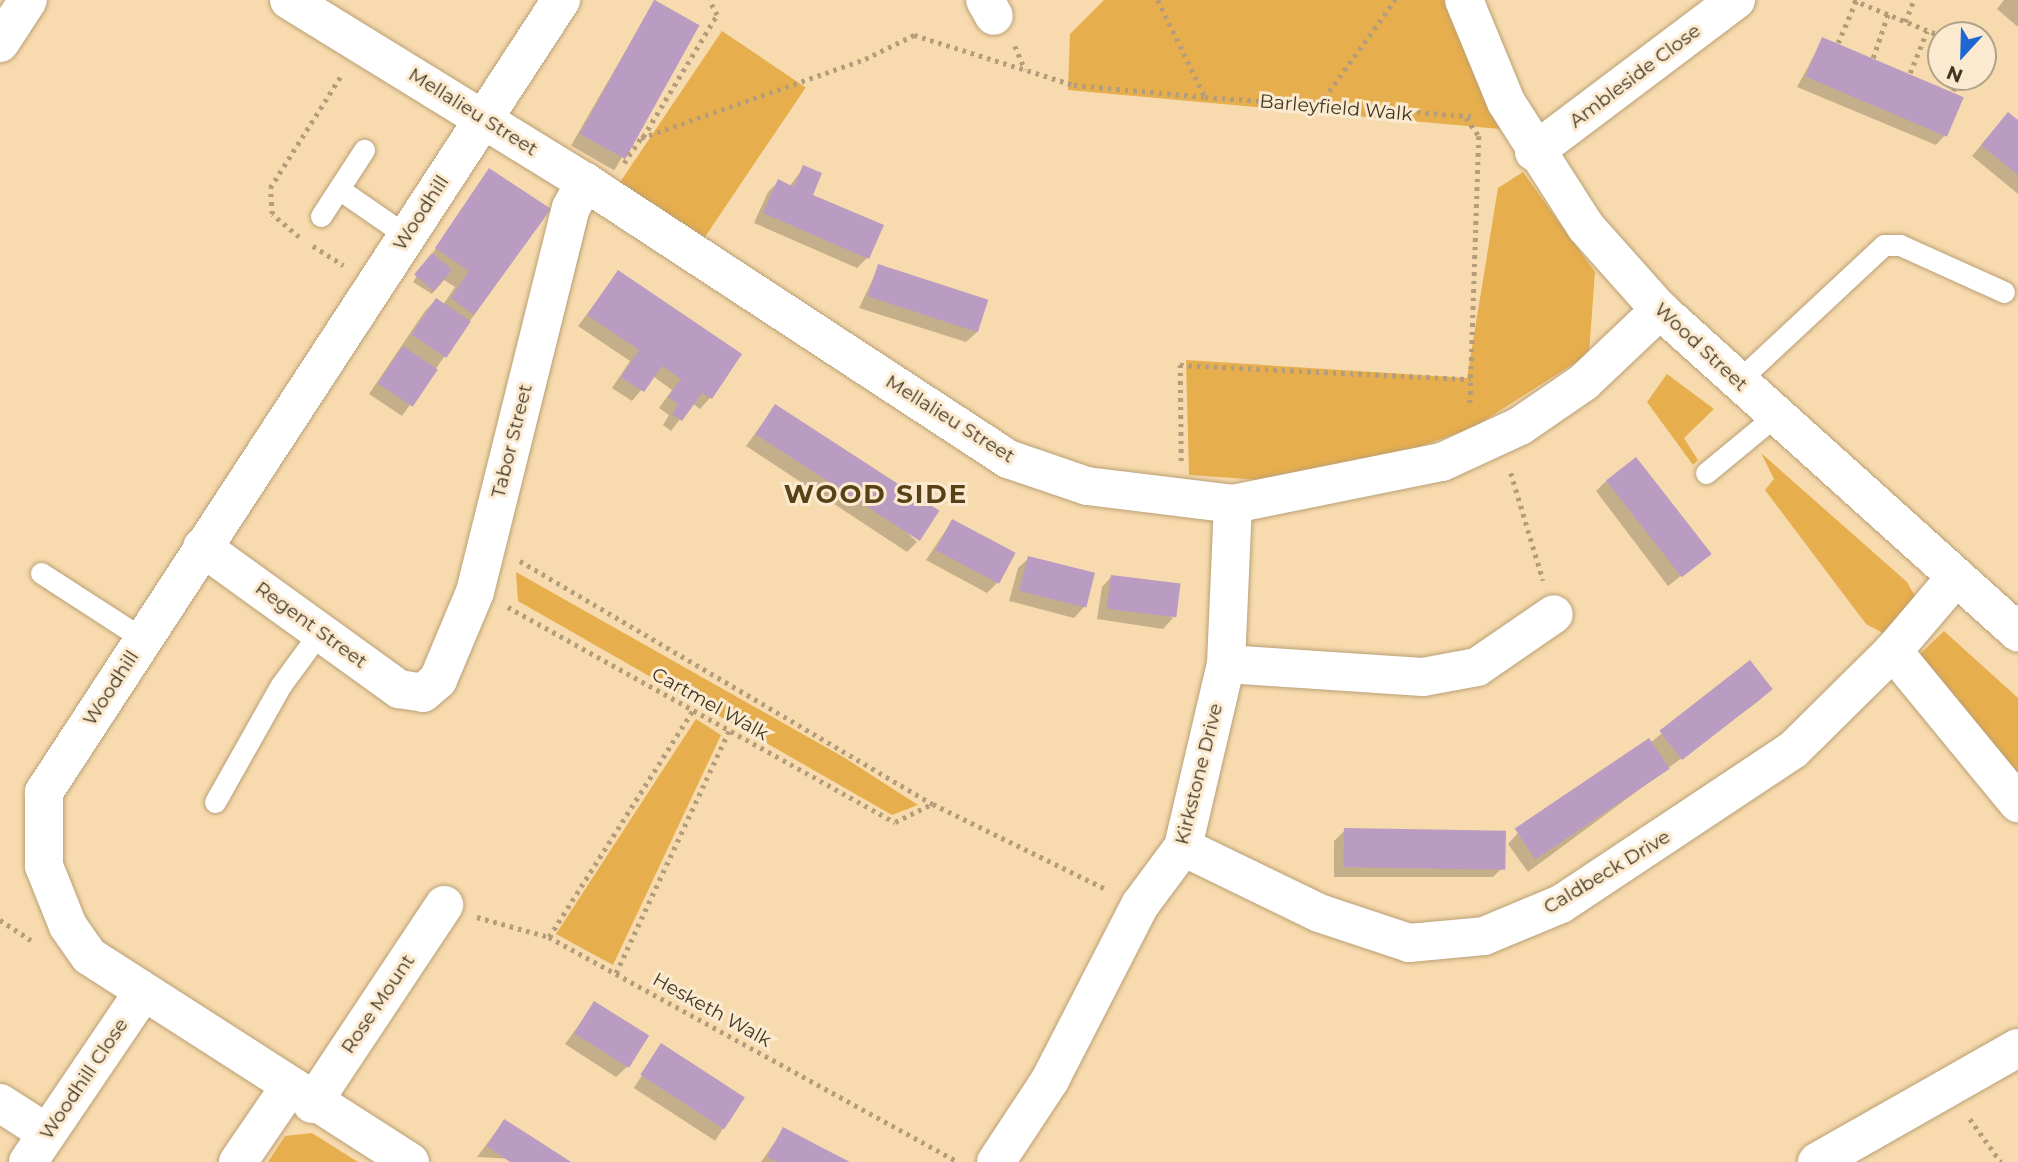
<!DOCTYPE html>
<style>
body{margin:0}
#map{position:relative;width:2018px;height:1162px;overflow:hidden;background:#f7dbae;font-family:Montserrat,sans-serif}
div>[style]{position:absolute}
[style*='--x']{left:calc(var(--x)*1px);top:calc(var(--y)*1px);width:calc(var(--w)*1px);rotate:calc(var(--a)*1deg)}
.green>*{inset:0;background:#e6ae4d;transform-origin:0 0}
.shadow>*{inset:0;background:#0003;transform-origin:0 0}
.building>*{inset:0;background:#ba9bc2;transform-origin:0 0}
.path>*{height:4.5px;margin-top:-2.25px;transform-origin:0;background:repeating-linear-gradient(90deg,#b39d7a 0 3.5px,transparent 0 8.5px)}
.roads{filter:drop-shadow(0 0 2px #ba9f75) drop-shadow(0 0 2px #ba9f75)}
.lane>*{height:21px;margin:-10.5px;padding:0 10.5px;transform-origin:10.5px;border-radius:10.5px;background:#fff}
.street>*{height:38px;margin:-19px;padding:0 19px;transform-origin:19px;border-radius:19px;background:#fff}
span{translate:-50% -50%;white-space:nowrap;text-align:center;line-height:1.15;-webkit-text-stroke:6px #fbeacf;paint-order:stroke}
.street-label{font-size:19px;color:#413624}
.district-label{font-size:26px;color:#584017;font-weight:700;letter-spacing:2px}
.north{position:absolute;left:1927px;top:21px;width:70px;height:70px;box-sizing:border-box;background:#fbeacf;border:2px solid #b1a28b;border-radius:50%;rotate:202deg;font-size:19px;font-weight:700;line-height:28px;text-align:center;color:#413624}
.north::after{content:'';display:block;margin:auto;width:24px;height:32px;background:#1e67d2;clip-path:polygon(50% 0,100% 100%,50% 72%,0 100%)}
</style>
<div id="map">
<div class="green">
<i style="clip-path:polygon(1104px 0,1447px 0,1500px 129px,1068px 90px,1070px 34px)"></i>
<i style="left:722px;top:31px;width:101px;height:186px;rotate:34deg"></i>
<i style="clip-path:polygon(1523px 172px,1595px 272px,1589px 354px,1474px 427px,1378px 462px,1289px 482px,1189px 475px,1186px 360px,1467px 378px,1498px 188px)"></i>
<i style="clip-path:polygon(1667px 374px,1714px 409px,1684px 438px,1698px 460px,1693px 465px,1647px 402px)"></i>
<i style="clip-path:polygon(1761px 453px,1907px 582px,1915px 596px,1896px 624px,1883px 633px,1866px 624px,1765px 490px,1774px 479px)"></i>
<i style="clip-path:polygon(516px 572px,845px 758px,918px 805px,892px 815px,518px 601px)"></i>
<i style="clip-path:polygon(1944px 631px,2018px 698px,2018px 789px,1914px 660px)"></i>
<i style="clip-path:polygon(696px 719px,721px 735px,613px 965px,556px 934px)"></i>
<i style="clip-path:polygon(312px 1133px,358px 1162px,268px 1162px,285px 1136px)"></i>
</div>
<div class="shadow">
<i style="left:655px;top:0;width:50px;height:168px;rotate:30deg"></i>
<i style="clip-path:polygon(2004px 0,2018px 0,2018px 27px,1997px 9px)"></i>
<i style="clip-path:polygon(1823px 39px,1946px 134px,1936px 145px,1797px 87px)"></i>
<i style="clip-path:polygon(2018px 122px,2018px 194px,1972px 156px,1998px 125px)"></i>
<i style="clip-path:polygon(804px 167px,810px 196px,867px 258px,857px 268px,754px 223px,768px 192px,778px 182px,789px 187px)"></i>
<i style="clip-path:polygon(489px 170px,549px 210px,402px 416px,369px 394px,425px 311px,436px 300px,443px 305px,455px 287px,444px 280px,432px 294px,413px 282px)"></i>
<i style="clip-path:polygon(879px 266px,977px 332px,966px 342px,859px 308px)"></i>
<i style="clip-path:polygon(618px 272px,740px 355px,710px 398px,700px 409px,692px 403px,671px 431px,663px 425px,669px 415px,659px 408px,672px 390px,653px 376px,632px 401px,612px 388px,630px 361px,578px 326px)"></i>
<i style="clip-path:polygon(775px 406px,917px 542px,907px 552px,746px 446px)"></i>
<i style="clip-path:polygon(1606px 481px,1709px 554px,1668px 586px,1596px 491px)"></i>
<i style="clip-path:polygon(952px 521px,997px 583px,987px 593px,926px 560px)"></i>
<i style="clip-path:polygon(1029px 558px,1084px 607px,1074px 618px,1009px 601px,1018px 568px)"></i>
<i style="clip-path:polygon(1112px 576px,1173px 618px,1163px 629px,1097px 619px,1102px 587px)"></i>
<i style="clip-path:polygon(1749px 662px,1770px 689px,1760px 700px,1528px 872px,1508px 844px,1518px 833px,1650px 743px)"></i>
<i style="clip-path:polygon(1345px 830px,1503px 867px,1493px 877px,1334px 877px,1334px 841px)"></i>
<i style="clip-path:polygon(595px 1003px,627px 1067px,616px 1077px,565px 1044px)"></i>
<i style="left:661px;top:1046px;width:97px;height:50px;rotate:33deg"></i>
<i style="clip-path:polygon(504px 1121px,568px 1162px,477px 1157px)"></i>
<i style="clip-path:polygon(784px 1129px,845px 1162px,761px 1162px)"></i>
</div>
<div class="building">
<i style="left:654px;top:0;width:52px;height:153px;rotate:29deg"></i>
<i style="left:1822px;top:37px;width:154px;height:43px;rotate:23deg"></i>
<i style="clip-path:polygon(2008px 112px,2018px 120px,2018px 175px,1981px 145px)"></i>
<i style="clip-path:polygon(803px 165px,822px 173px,813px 195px,884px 225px,869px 259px,763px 213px,778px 179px,794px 187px)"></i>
<i style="clip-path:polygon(489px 168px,551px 209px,474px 315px,451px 298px,469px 271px,435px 248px)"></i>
<i style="left:432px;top:253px;width:26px;height:28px;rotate:40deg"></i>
<i style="left:878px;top:264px;width:116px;height:34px;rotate:18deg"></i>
<i style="clip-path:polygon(618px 270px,742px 354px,712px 399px,702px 393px,682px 421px,672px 414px,678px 404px,668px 397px,681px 379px,662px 366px,644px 392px,631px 384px,621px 377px,639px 350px,587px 315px)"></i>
<i style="left:436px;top:298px;width:42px;height:44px;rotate:34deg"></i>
<i style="left:403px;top:346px;width:42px;height:45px;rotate:34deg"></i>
<i style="left:775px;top:404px;width:196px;height:36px;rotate:33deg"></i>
<i style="left:1636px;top:457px;width:123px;height:38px;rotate:52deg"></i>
<i style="left:952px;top:519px;width:72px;height:35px;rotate:28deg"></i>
<i style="left:1028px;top:556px;width:69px;height:36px;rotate:14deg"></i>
<i style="left:1111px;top:575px;width:70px;height:34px;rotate:7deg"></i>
<i style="left:1750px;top:660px;width:37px;height:115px;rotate:52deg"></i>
<i style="left:1649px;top:738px;width:37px;height:162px;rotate:56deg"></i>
<i style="left:1344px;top:828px;width:162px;height:39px;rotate:1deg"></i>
<i style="left:594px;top:1001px;width:65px;height:38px;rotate:32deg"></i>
<i style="left:661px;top:1043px;width:100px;height:38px;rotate:33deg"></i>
<i style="clip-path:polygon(504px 1119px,537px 1140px,571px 1162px,510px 1162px,487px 1146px)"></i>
<i style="clip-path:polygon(783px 1127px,817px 1145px,850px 1162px,777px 1162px,767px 1157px)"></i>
</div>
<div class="path">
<i style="--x:1158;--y:0;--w:108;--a:64.1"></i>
<i style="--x:1205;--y:97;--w:269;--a:4.1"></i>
<i style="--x:1853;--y:0;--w:95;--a:22.2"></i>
<i style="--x:1905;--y:22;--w:24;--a:-68"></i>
<i style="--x:1838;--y:43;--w:46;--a:-66.8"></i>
<i style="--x:1015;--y:46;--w:26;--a:67"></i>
<i style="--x:1983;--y:54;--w:1;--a:0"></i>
<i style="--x:1873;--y:58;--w:46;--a:-71.2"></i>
<i style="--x:1910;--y:73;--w:45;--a:-68"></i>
<i style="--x:1953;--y:91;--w:15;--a:-67"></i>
<i style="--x:1319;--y:105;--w:130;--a:-54.1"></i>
<i style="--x:1466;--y:118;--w:22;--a:54"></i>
<i style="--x:1479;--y:136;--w:271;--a:91.9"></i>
<i style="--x:643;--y:137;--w:143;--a:-58.8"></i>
<i style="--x:717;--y:15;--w:17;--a:-118"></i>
<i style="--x:624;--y:163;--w:30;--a:-56"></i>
<i style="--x:641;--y:138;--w:238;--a:-19.4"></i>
<i style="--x:865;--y:59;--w:55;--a:-26.1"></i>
<i style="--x:914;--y:35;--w:168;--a:17.4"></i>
<i style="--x:1074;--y:85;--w:132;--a:5.2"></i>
<i style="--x:299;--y:237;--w:35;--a:-140"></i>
<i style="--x:272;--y:214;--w:26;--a:-94"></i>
<i style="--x:270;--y:188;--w:135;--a:-57.7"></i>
<i style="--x:313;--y:246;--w:36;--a:32"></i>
<i style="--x:1181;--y:461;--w:96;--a:-90.6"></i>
<i style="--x:1180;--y:365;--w:291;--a:2.8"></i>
<i style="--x:1511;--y:473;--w:112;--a:73.3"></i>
<i style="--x:520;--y:561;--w:479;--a:30.5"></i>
<i style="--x:933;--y:804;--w:195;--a:26.2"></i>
<i style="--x:508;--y:607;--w:443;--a:29.1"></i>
<i style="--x:895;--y:822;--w:41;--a:-25.9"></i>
<i style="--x:477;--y:917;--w:75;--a:15.5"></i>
<i style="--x:549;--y:937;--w:467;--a:28.8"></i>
<i style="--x:0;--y:920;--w:37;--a:33"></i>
<i style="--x:549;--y:937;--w:269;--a:-57.6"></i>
<i style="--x:616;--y:973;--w:267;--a:-65"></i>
<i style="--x:1970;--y:1119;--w:53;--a:54.2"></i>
</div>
<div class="roads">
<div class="lane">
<i style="--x:339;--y:189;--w:83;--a:34.7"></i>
<i style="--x:321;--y:216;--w:79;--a:-56.9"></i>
<i style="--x:1737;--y:382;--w:201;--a:-43"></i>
<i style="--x:1884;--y:245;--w:16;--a:0"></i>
<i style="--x:1900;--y:245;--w:114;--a:24.3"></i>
<i style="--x:1706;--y:473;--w:89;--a:-39.6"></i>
<i style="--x:41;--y:573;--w:121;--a:32.9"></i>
<i style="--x:215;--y:802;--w:134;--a:-60.6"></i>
<i style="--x:281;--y:685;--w:66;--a:-53.7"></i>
</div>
<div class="street">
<i style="--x:289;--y:0;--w:347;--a:31.6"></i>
<i style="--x:585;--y:182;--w:506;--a:33.22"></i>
<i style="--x:1008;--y:459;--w:83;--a:18.9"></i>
<i style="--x:1087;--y:486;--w:147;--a:7"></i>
<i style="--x:1233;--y:504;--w:213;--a:-11.4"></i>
<i style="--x:1442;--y:462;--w:86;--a:-24.8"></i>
<i style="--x:1520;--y:426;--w:78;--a:-34.5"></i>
<i style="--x:1584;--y:382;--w:105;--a:-43.5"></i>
<i style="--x:985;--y:0;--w:18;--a:61"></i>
<i style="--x:1464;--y:0;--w:110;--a:67.6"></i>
<i style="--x:1506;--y:102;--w:148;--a:57.4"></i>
<i style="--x:1586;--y:227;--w:111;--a:48.3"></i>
<i style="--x:1660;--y:310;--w:482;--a:42"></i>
<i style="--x:0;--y:43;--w:51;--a:-56.9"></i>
<i style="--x:1534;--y:152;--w:253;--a:-37"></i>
<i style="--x:202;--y:547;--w:243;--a:35.8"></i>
<i style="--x:399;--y:689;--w:24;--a:9"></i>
<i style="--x:423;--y:693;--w:20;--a:-41"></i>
<i style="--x:438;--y:680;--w:95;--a:-67.2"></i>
<i style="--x:475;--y:592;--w:396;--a:-76"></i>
<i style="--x:571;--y:208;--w:30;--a:-62"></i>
<i style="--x:1893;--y:651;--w:197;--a:50.6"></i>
<i style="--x:1226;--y:664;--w:197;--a:3.8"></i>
<i style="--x:1423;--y:677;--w:55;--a:-10.5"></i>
<i style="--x:1477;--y:667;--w:93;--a:-34.5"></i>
<i style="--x:1183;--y:847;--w:151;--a:25.9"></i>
<i style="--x:1319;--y:913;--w:95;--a:18.4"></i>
<i style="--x:1409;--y:943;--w:75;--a:-5.3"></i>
<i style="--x:1484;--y:936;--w:83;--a:-22.6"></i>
<i style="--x:1561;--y:904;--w:278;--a:-33.6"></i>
<i style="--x:1793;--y:750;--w:141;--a:-44.7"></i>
<i style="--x:1893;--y:651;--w:97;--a:-49.6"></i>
<i style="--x:0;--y:1103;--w:56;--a:32.6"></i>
<i style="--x:312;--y:1104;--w:239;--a:-56.4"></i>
<i style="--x:28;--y:1162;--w:202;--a:-55.9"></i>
<i style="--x:238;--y:1162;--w:88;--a:-55.6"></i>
<i style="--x:410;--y:1162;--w:381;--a:-147.3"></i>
<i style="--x:89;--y:956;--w:37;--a:-125"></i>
<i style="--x:68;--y:926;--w:65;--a:-111.8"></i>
<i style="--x:44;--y:866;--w:74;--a:-90"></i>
<i style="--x:44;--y:792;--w:946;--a:-56.86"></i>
<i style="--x:996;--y:1162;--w:98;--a:-56.6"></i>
<i style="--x:1050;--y:1080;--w:197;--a:-62.8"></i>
<i style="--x:1140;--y:905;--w:72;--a:-53.4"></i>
<i style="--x:1183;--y:847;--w:188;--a:-76.8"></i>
<i style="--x:1226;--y:664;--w:160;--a:-87.5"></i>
<i style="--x:1817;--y:1162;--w:231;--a:-29.6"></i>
</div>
</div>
<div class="street-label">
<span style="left:1635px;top:76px;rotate:-37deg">Ambleside Close</span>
<span style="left:1336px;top:108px;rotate:5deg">Barleyfield Walk</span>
<span style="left:473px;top:112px;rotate:32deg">Mellalieu Street</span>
<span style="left:421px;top:213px;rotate:-57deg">Woodhill</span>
<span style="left:1701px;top:347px;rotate:43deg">Wood Street</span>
<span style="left:950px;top:419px;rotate:32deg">Mellalieu Street</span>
<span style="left:512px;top:441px;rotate:-76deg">Tabor Street</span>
<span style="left:311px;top:625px;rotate:36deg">Regent Street</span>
<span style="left:111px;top:688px;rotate:-57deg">Woodhill</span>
<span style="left:710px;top:704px;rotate:29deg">Cartmel Walk</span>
<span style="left:1199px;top:774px;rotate:-76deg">Kirkstone Drive</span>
<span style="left:1607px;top:872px;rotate:-31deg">Caldbeck Drive</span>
<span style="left:378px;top:1004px;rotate:-56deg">Rose Mount</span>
<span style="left:712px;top:1010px;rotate:29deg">Hesketh Walk</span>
<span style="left:84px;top:1079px;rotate:-56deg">Woodhill Close</span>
</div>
<div class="district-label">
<span style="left:876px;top:495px">WOOD SIDE</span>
</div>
<div class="north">N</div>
</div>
